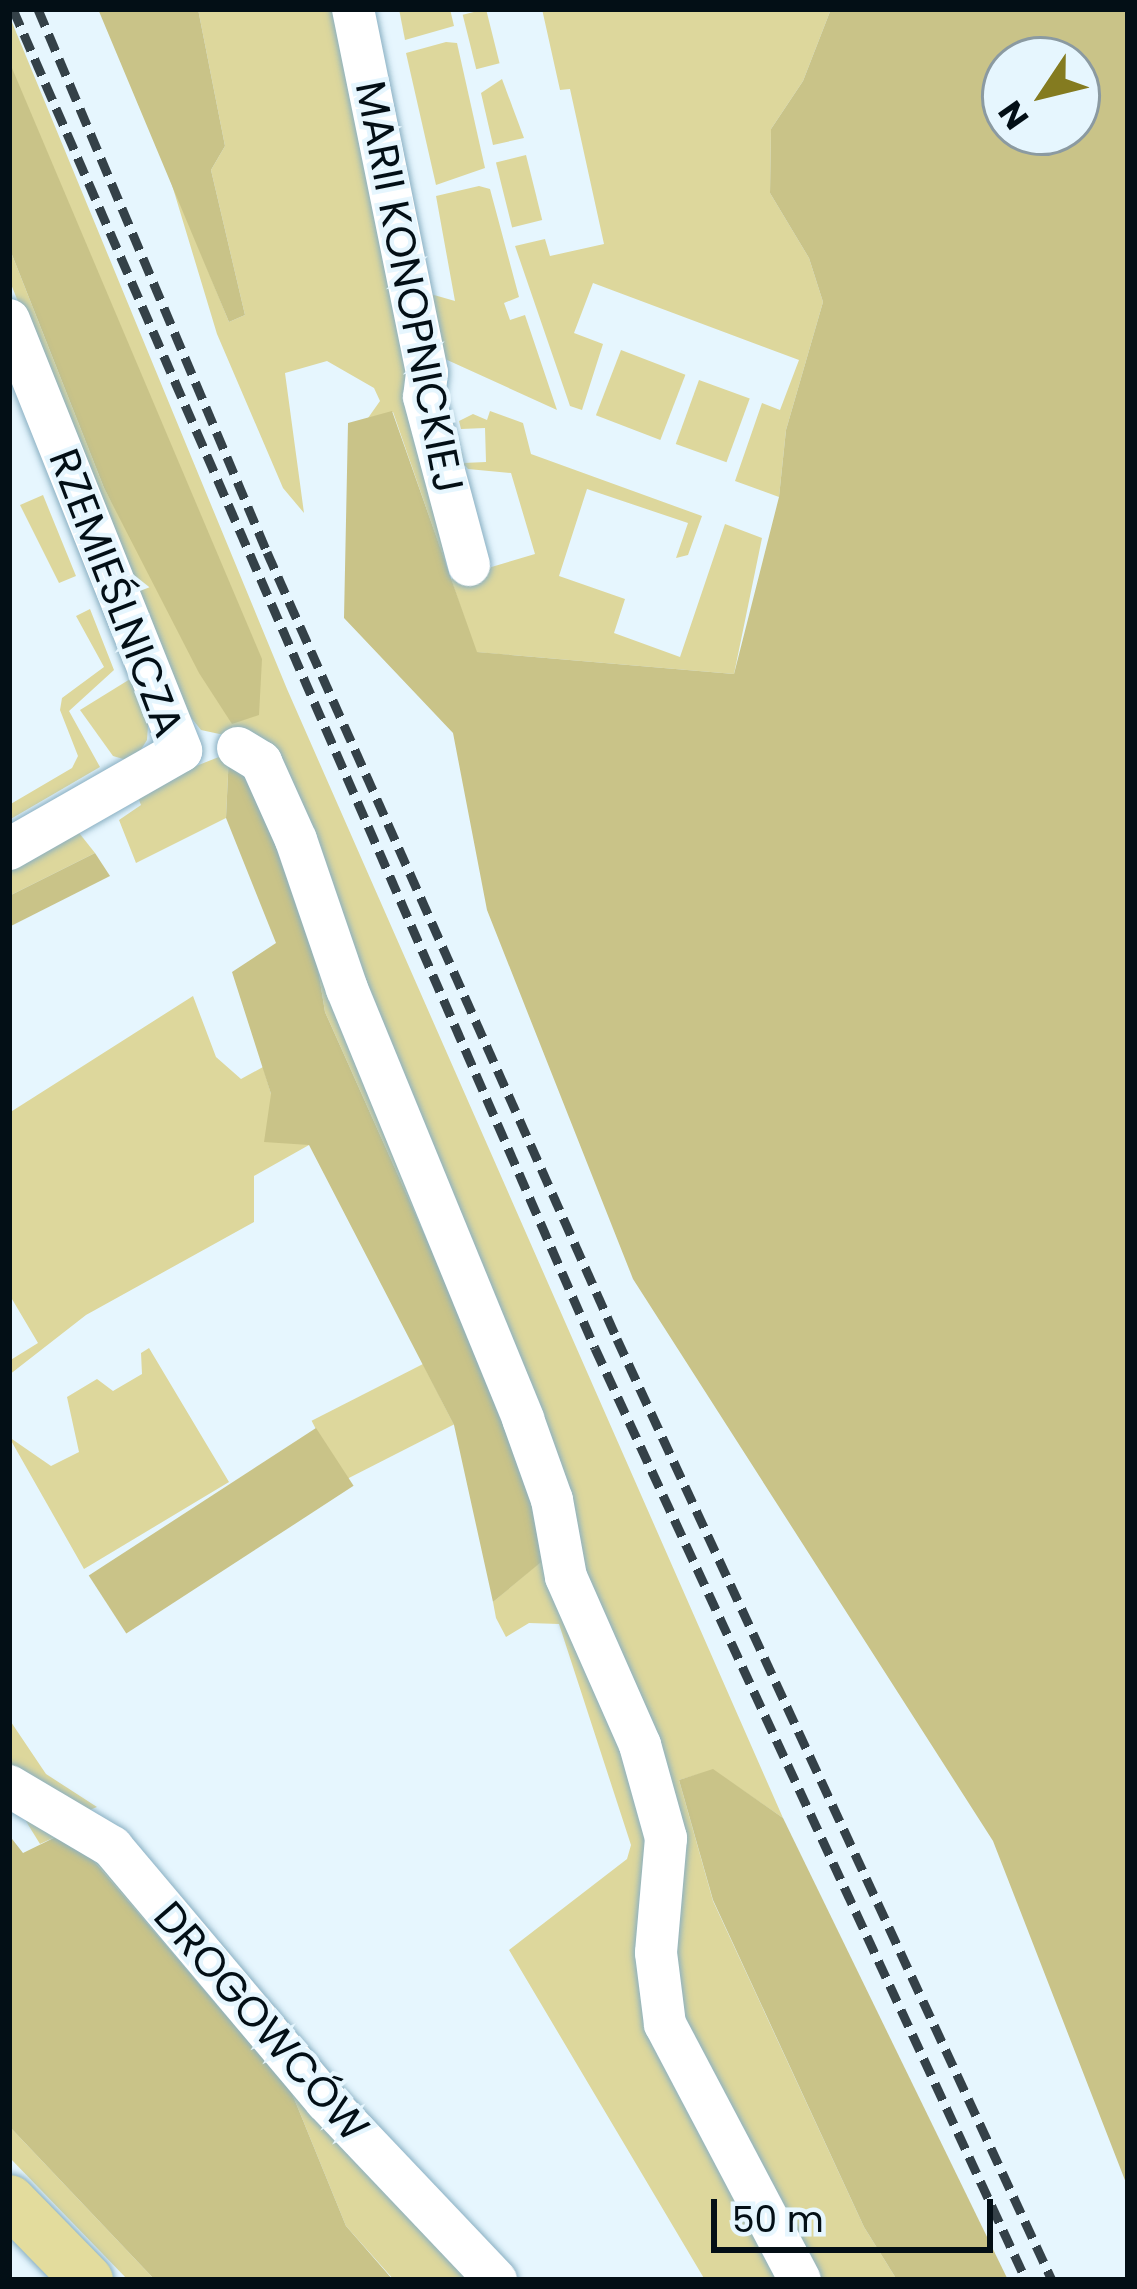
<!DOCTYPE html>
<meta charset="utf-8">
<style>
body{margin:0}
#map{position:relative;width:1137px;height:2289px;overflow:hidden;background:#e6f6fe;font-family:Poppins,sans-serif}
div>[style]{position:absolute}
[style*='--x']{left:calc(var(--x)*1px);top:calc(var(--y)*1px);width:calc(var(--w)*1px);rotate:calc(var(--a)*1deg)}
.green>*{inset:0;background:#ddd79c;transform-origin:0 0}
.forest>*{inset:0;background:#c9c388;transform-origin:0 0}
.roads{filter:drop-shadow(0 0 3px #89afc2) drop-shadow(0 0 3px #89afc2)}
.minor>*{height:42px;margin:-21px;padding:0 21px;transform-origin:21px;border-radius:21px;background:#fff}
.major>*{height:51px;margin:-25.5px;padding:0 25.5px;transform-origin:25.5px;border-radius:25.5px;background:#e3dc9d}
.rail>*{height:9px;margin-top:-4.5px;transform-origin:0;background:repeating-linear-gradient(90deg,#344148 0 18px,transparent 0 27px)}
span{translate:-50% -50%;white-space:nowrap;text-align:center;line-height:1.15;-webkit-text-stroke:9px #e6f6fe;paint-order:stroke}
.street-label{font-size:42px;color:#030f16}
.frame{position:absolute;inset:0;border:12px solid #030f16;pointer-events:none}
.north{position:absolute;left:981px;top:36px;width:120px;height:120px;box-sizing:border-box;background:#e6f6fe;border:3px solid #8b9aa1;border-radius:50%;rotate:235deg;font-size:33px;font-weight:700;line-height:48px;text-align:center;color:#030f16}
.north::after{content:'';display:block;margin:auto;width:42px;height:54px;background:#847b20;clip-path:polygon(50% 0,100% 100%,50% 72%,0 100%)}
.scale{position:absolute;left:711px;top:2199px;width:282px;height:54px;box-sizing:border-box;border:6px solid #030f16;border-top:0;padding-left:15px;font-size:36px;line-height:42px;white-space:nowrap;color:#030f16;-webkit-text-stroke:9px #e6f6fe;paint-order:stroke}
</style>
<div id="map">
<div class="green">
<i style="clip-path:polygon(198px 9px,333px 9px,447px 568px,393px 412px,368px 418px,380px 401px,374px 388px,327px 361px,285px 373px,304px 513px,283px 488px,217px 334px,169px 175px,229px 322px,245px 315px,211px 170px,225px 146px)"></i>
<i style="clip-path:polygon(399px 9px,450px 9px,454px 26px,405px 40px)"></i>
<i style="left:486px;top:9px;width:56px;height:24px;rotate:76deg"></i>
<i style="clip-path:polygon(542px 9px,831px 9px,803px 81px,771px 129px,770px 193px,809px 258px,823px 302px,786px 430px,779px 497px,735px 481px,762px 403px,780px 410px,799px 360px,593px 283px,574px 333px,603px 344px,582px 410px,570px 406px,515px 246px,545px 239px,550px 256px,604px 244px,570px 89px,560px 90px)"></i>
<i style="clip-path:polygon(9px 15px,287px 689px,783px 1818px,713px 1770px,679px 1780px,713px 1901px,864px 2227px,897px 2280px,807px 2280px,674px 2033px,678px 1898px,238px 738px,201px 730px,176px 699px,9px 279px,9px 247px,104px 488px,232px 723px,9px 61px)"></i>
<i style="clip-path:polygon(446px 42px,457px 43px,485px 168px,436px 185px,406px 53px)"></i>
<i style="clip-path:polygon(502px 79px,524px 138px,493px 145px,481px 93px)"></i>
<i style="left:526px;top:155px;width:67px;height:31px;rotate:76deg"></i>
<i style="clip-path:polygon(479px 186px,490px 189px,519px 297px,504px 303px,510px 320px,525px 315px,557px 410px,445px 359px,427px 293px,455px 301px,436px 196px)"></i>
<i style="left:621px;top:350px;width:69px;height:70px;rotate:21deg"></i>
<i style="left:699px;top:380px;width:54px;height:68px;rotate:20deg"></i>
<i style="clip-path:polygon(490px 411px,523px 423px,531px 454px,702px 516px,688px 555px,676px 558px,688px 523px,587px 489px,559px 576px,625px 599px,614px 633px,680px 657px,725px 524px,762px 538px,734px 674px,476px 652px,451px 579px,535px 554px,511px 473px,468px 469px,454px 454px,462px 452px,463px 463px,486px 462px,485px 428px,461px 429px,459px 421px,473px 414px,487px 420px)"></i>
<i style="clip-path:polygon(43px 495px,76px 576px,59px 583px,20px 505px)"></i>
<i style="clip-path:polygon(90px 609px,114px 670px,69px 711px,100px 767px,9px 820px,9px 805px,72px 768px,78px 756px,60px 710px,62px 698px,104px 667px,76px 616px)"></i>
<i style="clip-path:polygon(135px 676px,149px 713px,147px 740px,133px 762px,113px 756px,80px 710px)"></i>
<i style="clip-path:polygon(229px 753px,226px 818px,136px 863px,119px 820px,141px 805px,135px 790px)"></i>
<i style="clip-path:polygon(76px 829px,95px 853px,9px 896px,9px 867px)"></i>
<i style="clip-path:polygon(306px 895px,547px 1514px,552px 1553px,554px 1602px,584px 1637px,623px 1721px,653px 1823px,649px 1954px,654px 2014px,671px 2063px,792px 2280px,705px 2280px,509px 1950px,627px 1859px,631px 1845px,559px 1624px,529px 1623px,506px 1637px,496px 1618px,493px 1602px,552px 1552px,500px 1403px,325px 1012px)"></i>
<i style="clip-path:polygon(193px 996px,216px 1057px,241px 1079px,263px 1067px,271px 1094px,309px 1145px,254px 1176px,254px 1222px,86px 1315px,9px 1375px,9px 1361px,38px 1343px,9px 1294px,9px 1113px)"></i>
<i style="clip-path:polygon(149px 1348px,229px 1482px,84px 1569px,9px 1437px,51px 1466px,79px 1452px,67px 1397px,97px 1379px,113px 1391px,142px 1374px,141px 1353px)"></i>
<i style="left:423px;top:1364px;width:68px;height:125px;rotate:63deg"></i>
<i style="clip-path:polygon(9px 1719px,46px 1774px,97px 1807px,85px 1812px,9px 1776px)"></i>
<i style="clip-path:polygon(16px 1805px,75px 1831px,482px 2280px,394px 2280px,346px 2226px,291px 2091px,68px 1831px,40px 1844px)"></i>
<i style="clip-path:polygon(9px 2126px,155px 2280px,128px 2280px,9px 2157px)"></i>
</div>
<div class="forest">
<i style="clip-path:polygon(98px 9px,198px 9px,225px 146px,211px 170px,245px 315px,229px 322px)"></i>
<i style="clip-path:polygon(evenodd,831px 9px,1128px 9px,1128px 2188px,993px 1841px,633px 1279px,487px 910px,453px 733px,344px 618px,348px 423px,392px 411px,477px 652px,734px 674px,779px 497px,786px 430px,823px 302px,809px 258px,770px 193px,771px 129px,803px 81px,831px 9px,1077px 60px,1077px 132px,1005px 132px,1005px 60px,1077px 60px)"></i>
<i style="clip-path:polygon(9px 61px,262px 659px,259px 715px,232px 724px,199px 673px,104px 488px,9px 247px)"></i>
<i style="clip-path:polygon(229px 753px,254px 769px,306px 895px,325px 1012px,500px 1403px,552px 1553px,493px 1602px,454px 1425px,309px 1145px,264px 1142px,271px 1094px,232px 972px,276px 943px,226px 818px)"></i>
<i style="clip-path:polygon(95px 853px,110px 876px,9px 927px,9px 896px)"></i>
<i style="left:316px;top:1428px;width:69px;height:271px;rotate:57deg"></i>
<i style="clip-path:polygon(713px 1769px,783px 1818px,1008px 2280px,897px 2280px,864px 2227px,713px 1900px,679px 1780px)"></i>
<i style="clip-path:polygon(68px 1831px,291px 2091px,346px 2226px,393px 2280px,155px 2280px,9px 2126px,9px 1835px,23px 1853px)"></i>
</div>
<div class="roads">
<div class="minor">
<i style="--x:353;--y:9;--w:371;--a:78.5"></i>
<i style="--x:427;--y:373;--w:24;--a:97"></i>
<i style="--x:424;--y:397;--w:174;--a:75"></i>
<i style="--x:9;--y:320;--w:464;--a:68.2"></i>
<i style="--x:181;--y:751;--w:198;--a:150.3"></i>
<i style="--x:238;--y:748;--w:27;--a:31"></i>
<i style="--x:261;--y:762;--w:85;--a:65.8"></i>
<i style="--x:296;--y:840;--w:157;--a:71.1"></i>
<i style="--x:347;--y:989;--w:465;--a:67.7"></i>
<i style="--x:523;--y:1419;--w:86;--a:70.3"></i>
<i style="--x:552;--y:1500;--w:78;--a:79.7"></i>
<i style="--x:566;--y:1577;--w:184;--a:66.2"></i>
<i style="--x:640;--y:1745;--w:97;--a:74.4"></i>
<i style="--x:666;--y:1838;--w:115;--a:95"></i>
<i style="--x:656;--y:1953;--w:72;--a:82.8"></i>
<i style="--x:665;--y:2024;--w:289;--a:62.2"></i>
<i style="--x:9;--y:1786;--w:120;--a:30.6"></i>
<i style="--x:112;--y:1847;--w:332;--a:49.9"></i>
<i style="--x:326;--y:2101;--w:247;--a:46.5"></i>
</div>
<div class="major">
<i style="--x:9;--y:2200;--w:112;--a:45.7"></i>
</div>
</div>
<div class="rail">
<i style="--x:13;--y:9;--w:1460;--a:66.51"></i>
<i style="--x:595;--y:1348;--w:1027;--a:65.18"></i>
<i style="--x:38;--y:9;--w:589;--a:67.13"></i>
<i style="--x:267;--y:552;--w:861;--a:66.02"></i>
<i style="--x:617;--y:1339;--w:1037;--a:65.19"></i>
</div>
<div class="street-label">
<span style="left:409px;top:287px;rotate:79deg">MARII KONOPNICKIEJ</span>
<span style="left:116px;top:593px;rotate:69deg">RZEMIEŚLNICZA</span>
<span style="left:261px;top:2022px;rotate:49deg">DROGOWCÓW</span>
</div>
<div class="frame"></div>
<div class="north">N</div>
<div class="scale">50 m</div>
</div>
